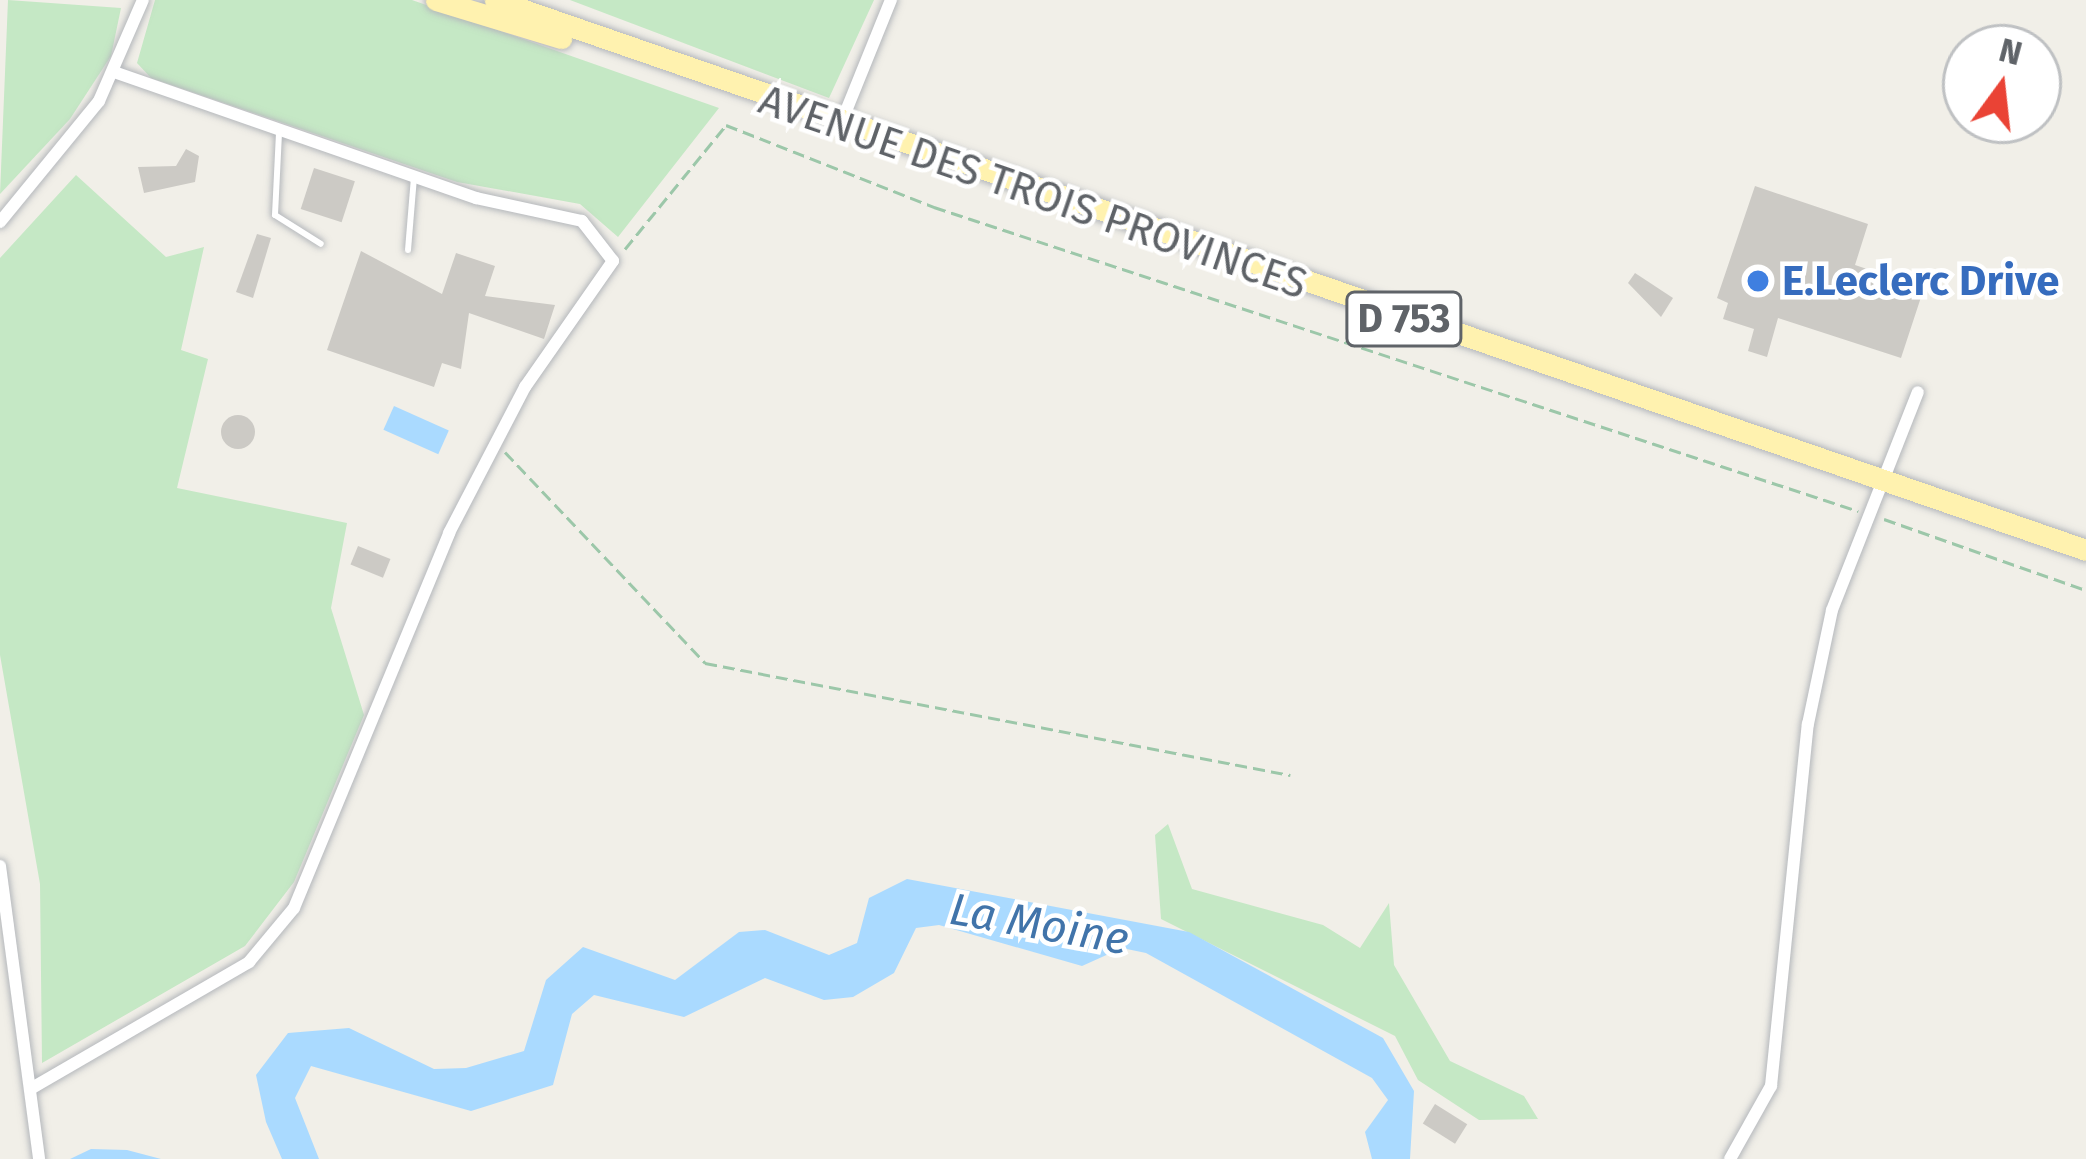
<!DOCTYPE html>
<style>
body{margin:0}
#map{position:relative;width:2086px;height:1159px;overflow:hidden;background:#f1efe8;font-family:"Fira Sans",sans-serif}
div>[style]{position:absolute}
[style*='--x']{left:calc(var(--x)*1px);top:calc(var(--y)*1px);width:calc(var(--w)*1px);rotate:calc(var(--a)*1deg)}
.green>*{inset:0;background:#c5e8c5}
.water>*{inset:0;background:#aadaff;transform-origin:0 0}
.building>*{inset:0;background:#cccac5;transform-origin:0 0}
.round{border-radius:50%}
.path>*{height:3px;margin-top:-1.5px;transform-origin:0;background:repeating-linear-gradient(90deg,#9cc7a9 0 12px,transparent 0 18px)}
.roads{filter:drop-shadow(0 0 3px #b5b8bc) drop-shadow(0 0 3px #b5b8bc)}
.lane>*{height:6px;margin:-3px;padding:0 3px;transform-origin:3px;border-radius:3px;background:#fff}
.street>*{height:12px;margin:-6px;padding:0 6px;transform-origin:6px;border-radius:6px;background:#fff}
.primary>*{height:21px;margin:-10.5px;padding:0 10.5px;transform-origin:10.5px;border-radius:10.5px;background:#fff2af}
.dots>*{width:33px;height:33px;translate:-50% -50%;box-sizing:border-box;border:6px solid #fff;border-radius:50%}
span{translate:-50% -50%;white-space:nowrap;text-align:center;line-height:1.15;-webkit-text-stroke:9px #fff;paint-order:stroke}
.shield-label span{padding:3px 9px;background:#fff;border:3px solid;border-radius:9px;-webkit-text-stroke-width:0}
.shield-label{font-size:39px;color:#5f6368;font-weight:700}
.street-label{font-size:42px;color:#5f6368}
.shop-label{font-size:42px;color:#366cbe;font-weight:700}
.left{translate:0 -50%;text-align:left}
.water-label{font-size:45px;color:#4174aa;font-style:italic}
.north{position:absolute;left:1942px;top:24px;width:120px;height:120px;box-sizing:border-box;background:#fff;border:3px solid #bfc1c3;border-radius:50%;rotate:15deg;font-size:33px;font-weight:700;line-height:48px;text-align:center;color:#5f6368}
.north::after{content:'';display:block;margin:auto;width:42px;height:54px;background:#ea4335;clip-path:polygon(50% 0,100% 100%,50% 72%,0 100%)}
</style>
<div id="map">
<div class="green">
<i style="clip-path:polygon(8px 0,121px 8px,111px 56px,70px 119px,0 194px)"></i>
<i style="clip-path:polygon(155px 0,412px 0,719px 108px,618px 237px,580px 204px,457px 182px,151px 78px,137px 63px)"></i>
<i style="clip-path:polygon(570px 0,874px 0,829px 98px)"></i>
<i style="clip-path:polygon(76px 175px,166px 257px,204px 247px,181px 350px,208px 359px,177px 488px,347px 523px,331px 608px,364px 715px,294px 882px,245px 946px,42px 1063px,40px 884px,0 655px,0 258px)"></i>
<i style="clip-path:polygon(1168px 824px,1192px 889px,1323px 925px,1360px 948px,1389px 903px,1394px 965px,1450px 1061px,1524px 1096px,1538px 1119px,1479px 1120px,1418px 1080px,1395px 1036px,1161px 919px,1155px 835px)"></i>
</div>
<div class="water">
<i style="left:394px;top:406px;width:60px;height:26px;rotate:24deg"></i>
<i style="clip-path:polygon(907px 879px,1189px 932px,1383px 1038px,1414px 1091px,1410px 1159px,1372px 1159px,1365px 1132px,1388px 1100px,1372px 1078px,1146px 953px,1122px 948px,1082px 966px,939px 925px,916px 928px,894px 973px,853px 997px,824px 1000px,765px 978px,684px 1017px,594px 995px,572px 1014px,553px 1085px,471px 1111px,311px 1066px,295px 1098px,319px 1159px,282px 1159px,266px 1122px,256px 1075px,288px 1033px,349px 1028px,434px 1069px,466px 1068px,524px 1051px,546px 980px,583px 947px,675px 980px,739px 932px,765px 930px,829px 955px,857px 943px,869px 898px)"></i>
<i style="clip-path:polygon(91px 1149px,127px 1150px,161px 1159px,70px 1159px)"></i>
</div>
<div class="building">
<i style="clip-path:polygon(186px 149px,199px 156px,195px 182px,144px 193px,138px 167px,176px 166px)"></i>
<i style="left:314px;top:168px;width:43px;height:43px;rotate:18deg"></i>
<i style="clip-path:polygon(1755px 186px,1868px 224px,1855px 265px,1924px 288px,1901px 358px,1778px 318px,1767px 357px,1748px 351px,1754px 329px,1723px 319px,1728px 303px,1717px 298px)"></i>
<i style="clip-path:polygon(257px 234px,271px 238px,253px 298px,236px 292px)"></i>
<i style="clip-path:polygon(361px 251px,442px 294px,456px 253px,495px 266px,485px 296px,555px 305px,544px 339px,469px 313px,461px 369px,442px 363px,434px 387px,327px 350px)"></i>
<i style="clip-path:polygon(1635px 273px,1673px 298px,1661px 317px,1628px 283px)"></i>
<i class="round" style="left:221px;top:415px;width:34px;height:34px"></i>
<i style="left:358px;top:546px;width:35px;height:20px;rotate:22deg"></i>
<i style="left:1435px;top:1104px;width:38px;height:23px;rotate:32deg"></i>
</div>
<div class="path">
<i style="--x:625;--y:249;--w:160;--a:-50.8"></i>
<i style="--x:726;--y:125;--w:224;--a:21.5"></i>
<i style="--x:934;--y:207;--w:973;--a:18.21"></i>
<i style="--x:505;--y:452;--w:291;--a:46.5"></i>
<i style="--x:705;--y:663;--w:596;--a:10.84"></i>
<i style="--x:1884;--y:519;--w:214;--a:19.4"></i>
</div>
<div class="roads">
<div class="lane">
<i style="--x:279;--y:133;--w:82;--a:92.8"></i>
<i style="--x:275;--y:215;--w:54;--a:32.2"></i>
<i style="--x:408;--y:250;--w:73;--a:-85.3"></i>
</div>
<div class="street">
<i style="--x:842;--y:121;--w:131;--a:-68"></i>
<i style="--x:0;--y:222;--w:156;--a:-50.7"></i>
<i style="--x:99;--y:101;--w:110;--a:-66.5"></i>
<i style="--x:0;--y:866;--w:296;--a:82.4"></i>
<i style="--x:32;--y:1088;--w:251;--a:-30.1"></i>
<i style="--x:249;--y:962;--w:70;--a:-50.2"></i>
<i style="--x:294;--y:908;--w:406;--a:-67.5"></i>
<i style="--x:449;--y:533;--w:165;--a:-62.5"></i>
<i style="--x:525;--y:387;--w:154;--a:-55.1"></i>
<i style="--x:613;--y:261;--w:51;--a:-127.8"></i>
<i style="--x:582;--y:221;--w:108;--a:-167.8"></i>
<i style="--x:476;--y:198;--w:380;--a:-160.8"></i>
<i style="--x:1730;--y:1159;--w:84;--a:-60.7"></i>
<i style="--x:1771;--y:1086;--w:364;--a:-84.2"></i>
<i style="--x:1808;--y:724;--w:116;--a:-78.1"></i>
<i style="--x:1832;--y:610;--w:234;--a:-68.5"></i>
</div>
<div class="primary">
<i style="--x:436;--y:0;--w:131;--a:16.9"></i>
<i style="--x:495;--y:0;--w:1683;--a:19.07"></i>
</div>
</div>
<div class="dots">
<i style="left:1758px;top:281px;background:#3f7fe0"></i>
</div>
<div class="shield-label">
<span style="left:1404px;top:319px">D 753</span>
</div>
<div class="street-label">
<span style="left:1033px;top:192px;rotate:19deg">AVENUE DES TROIS PROVINCES</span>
</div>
<div class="shop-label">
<span class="left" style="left:1782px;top:281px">E.Leclerc Drive</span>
</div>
<div class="water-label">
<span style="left:1039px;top:925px;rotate:10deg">La Moine</span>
</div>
<div class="north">N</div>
</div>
